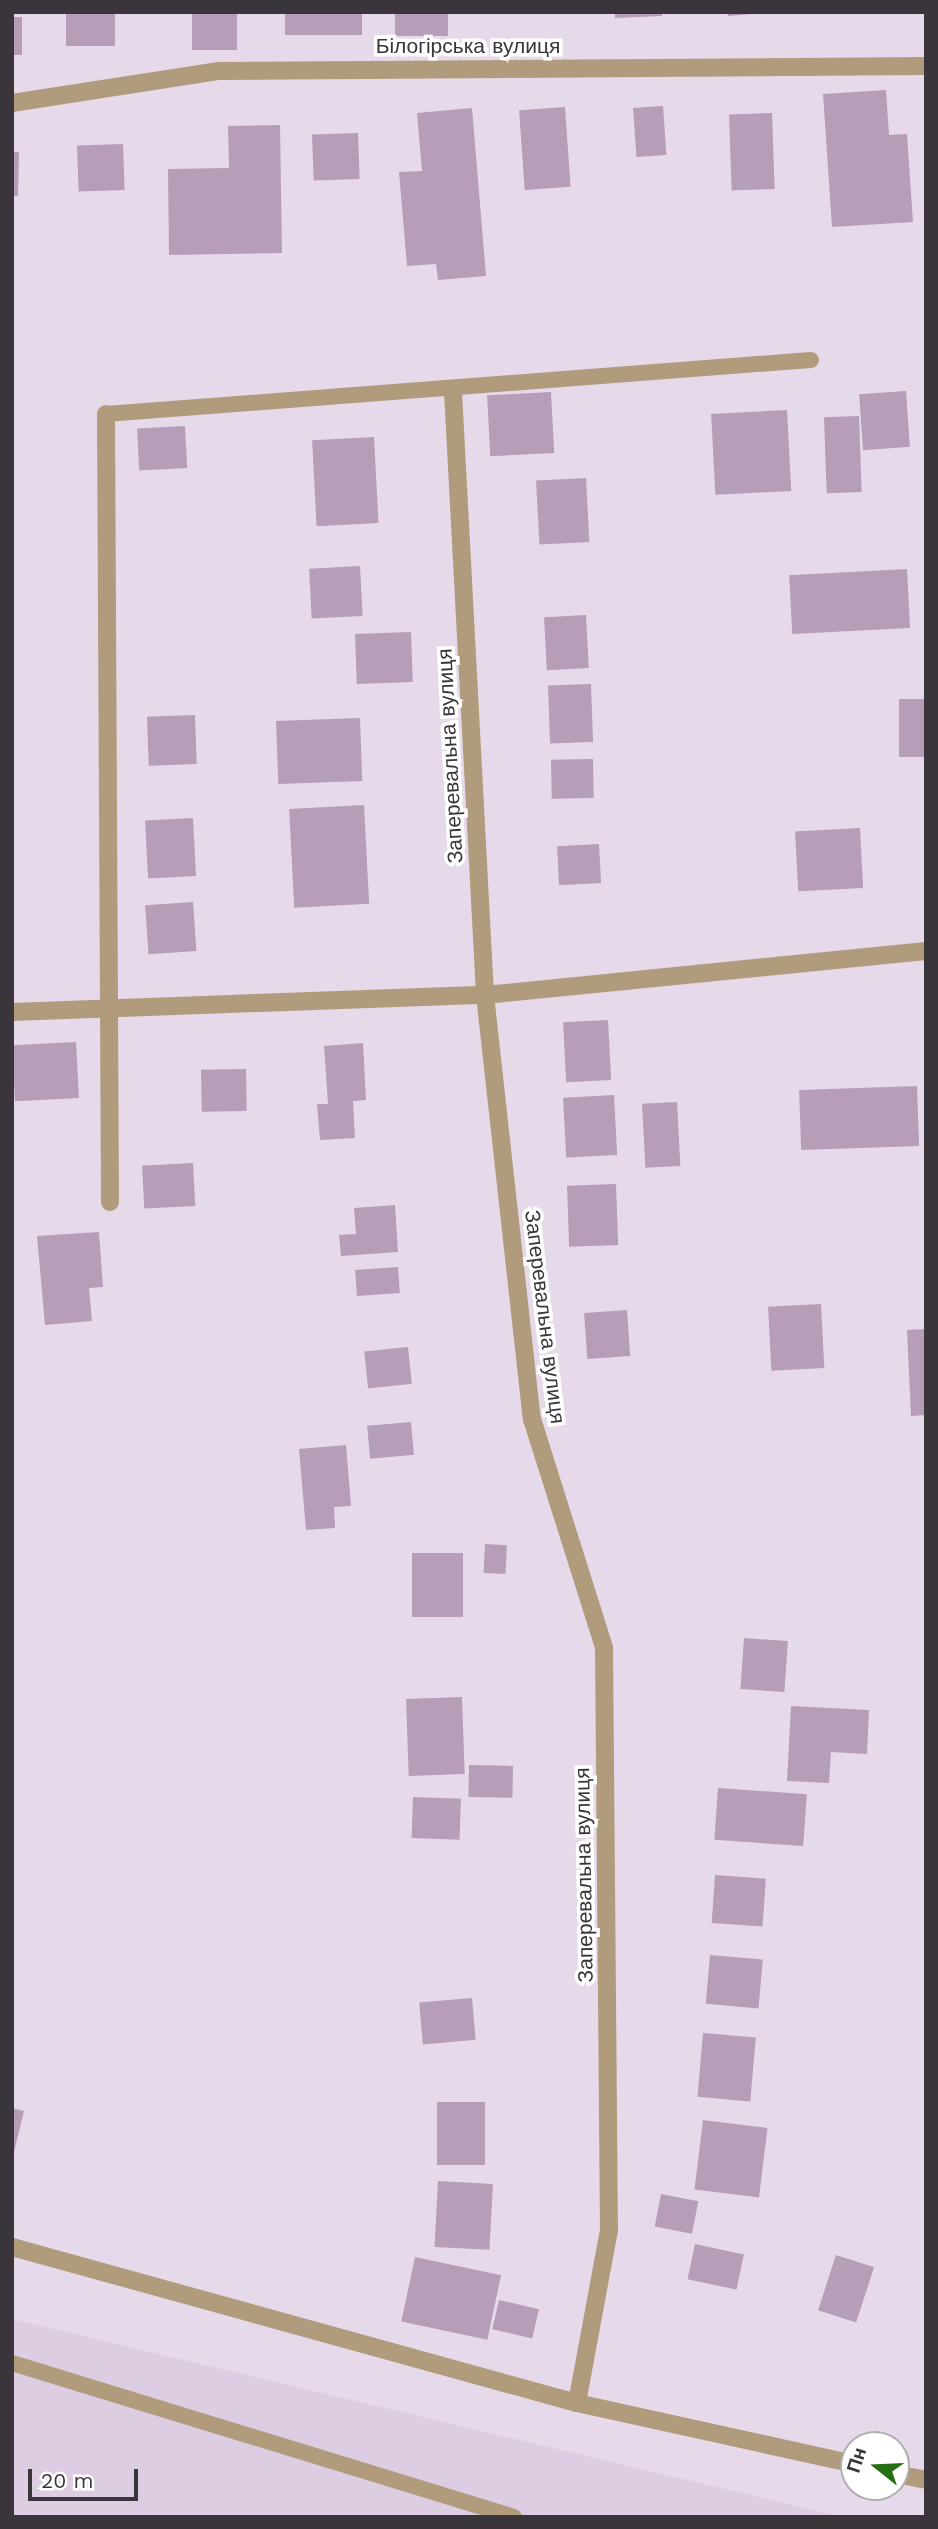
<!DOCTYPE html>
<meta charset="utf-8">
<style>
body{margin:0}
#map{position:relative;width:938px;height:2529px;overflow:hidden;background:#e6daea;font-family:"Work Sans",sans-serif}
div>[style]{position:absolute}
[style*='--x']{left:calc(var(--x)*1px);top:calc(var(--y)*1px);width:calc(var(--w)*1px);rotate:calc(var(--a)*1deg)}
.built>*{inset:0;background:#ddcde3}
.building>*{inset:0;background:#b69db8;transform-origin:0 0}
.lane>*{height:16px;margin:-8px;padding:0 8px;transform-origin:8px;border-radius:8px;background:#b09b7d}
.street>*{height:18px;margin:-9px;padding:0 9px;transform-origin:9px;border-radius:9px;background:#b09b7d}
span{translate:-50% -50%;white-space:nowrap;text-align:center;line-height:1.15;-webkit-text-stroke:7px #fff;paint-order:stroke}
.street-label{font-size:21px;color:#3a353b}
.frame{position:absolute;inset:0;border:14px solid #3a353b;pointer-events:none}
.north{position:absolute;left:840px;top:2431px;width:70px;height:70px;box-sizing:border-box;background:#fff;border:2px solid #b0aeb1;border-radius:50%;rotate:288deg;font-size:19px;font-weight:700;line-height:28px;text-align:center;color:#3a353b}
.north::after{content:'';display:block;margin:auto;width:24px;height:32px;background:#256f11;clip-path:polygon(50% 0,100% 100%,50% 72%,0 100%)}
.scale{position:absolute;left:28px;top:2469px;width:110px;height:32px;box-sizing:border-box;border:4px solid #3a353b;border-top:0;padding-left:9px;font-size:21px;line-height:24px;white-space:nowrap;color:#3a353b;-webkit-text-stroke:5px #fff;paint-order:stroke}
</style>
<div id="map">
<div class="built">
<i style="clip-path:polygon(12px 2319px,843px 2517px,12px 2517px)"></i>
</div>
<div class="building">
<i style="left:66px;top:12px;width:49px;height:34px"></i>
<i style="left:192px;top:12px;width:45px;height:38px"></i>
<i style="left:285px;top:12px;width:77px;height:23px"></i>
<i style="left:395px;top:12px;width:53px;height:24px"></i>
<i style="clip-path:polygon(615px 12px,662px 12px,662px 16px,615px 18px)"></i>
<i style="clip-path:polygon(727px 12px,752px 12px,752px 14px,728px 16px)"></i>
<i style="left:12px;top:17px;width:10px;height:38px"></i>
<i style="clip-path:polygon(886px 90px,889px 135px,907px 134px,913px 222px,832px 227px,823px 94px)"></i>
<i style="left:663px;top:106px;width:49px;height:30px;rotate:86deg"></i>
<i style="left:565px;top:107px;width:80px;height:46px;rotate:86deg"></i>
<i style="clip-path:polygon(472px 108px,486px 276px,438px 280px,436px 264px,407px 266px,399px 172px,422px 171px,417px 113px)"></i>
<i style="left:772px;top:113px;width:76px;height:43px;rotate:88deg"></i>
<i style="clip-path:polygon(280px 125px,282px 253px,169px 255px,168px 169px,229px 168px,228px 126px)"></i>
<i style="left:358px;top:133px;width:46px;height:46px;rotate:88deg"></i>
<i style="left:123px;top:144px;width:46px;height:46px;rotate:88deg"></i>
<i style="clip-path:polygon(12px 152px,19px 152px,18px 196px,12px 196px)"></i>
<i style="left:906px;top:391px;width:56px;height:47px;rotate:86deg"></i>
<i style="left:551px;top:392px;width:61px;height:64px;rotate:87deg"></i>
<i style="left:787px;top:410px;width:81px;height:76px;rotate:87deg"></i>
<i style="left:859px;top:416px;width:76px;height:35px;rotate:88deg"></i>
<i style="left:185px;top:426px;width:42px;height:48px;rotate:87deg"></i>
<i style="left:374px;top:437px;width:86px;height:62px;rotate:87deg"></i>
<i style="left:586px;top:478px;width:64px;height:50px;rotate:87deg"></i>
<i style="left:360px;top:566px;width:50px;height:51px;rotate:87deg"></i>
<i style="left:907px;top:569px;width:59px;height:118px;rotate:87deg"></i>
<i style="left:586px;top:615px;width:53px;height:42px;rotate:87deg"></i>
<i style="left:411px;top:632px;width:50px;height:56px;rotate:88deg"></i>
<i style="left:591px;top:684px;width:58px;height:43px;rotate:88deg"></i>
<i style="left:926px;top:699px;width:58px;height:27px;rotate:90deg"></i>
<i style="left:195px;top:715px;width:49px;height:48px;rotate:88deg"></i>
<i style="left:360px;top:718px;width:63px;height:84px;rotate:88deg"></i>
<i style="left:593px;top:759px;width:39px;height:42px;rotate:89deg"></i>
<i style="left:364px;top:805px;width:99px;height:75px;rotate:87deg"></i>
<i style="left:193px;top:818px;width:58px;height:48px;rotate:87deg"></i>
<i style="left:860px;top:828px;width:60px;height:65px;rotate:87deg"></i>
<i style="left:599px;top:844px;width:39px;height:42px;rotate:87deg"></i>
<i style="left:193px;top:902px;width:49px;height:48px;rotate:86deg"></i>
<i style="left:608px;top:1020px;width:60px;height:45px;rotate:87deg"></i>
<i style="left:76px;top:1042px;width:56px;height:64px;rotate:87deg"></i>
<i style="clip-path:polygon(363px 1043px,366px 1100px,353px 1101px,355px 1138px,320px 1140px,317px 1104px,328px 1104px,324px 1046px)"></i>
<i style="left:246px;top:1069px;width:42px;height:45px;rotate:89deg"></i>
<i style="left:917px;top:1086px;width:60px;height:118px;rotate:88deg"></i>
<i style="left:614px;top:1095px;width:60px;height:51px;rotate:87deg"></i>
<i style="left:677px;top:1102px;width:64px;height:35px;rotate:87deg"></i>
<i style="left:193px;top:1163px;width:43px;height:51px;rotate:87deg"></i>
<i style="left:616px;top:1184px;width:61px;height:49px;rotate:88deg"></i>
<i style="clip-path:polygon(395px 1205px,398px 1252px,341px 1256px,339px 1235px,356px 1234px,354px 1208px)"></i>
<i style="clip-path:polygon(99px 1232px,103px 1287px,89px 1288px,92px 1321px,45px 1325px,37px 1236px)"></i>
<i style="left:398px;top:1267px;width:26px;height:43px;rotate:86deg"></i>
<i style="left:821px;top:1304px;width:64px;height:53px;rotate:87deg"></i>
<i style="left:627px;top:1310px;width:46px;height:43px;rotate:86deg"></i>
<i style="clip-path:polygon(926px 1329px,926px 1415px,911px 1416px,907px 1330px)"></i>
<i style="left:408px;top:1347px;width:37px;height:44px;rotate:84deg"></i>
<i style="left:411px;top:1422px;width:33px;height:44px;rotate:85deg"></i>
<i style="clip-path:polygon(346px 1445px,351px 1506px,334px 1507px,335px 1528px,306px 1530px,299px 1449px)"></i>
<i style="left:485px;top:1544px;width:22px;height:29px;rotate:3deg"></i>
<i style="left:463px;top:1553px;width:64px;height:51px;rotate:90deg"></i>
<i style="left:744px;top:1638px;width:44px;height:51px;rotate:4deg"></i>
<i style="left:462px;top:1697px;width:77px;height:56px;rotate:88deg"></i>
<i style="clip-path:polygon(791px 1706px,869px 1710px,867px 1754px,831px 1752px,829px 1783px,787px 1781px)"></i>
<i style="left:469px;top:1765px;width:44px;height:32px;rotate:1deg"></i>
<i style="left:718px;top:1788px;width:89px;height:52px;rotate:4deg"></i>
<i style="left:413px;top:1797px;width:48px;height:41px;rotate:2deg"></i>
<i style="left:715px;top:1875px;width:51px;height:48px;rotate:4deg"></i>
<i style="left:710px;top:1955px;width:53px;height:49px;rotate:5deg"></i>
<i style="left:472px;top:1998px;width:42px;height:53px;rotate:85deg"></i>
<i style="left:703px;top:2033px;width:53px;height:64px;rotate:5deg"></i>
<i style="left:437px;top:2102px;width:48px;height:63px"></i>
<i style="clip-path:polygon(12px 2108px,24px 2111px,13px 2156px,12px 2155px)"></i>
<i style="left:703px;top:2120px;width:65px;height:70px;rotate:7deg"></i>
<i style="left:438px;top:2181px;width:55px;height:66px;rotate:3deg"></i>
<i style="left:661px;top:2194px;width:38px;height:33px;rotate:11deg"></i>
<i style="left:695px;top:2244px;width:50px;height:36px;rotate:12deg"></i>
<i style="left:836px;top:2255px;width:40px;height:58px;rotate:18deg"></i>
<i style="left:415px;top:2257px;width:88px;height:66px;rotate:12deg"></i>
<i style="left:499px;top:2300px;width:41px;height:30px;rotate:13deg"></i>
</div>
<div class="lane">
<i style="--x:106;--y:414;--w:707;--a:-4.38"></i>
<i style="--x:12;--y:2363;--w:525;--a:17.05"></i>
</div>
<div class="street">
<i style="--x:12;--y:103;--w:208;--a:-8.8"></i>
<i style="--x:218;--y:71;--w:708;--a:-0.4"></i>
<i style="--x:453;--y:392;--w:604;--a:86.96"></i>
<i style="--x:485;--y:995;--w:427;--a:83.7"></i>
<i style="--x:532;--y:1419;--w:240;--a:72.5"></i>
<i style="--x:604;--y:1648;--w:582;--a:89.51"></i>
<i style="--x:609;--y:2230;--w:176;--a:100.5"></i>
<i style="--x:106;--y:414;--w:788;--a:89.71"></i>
<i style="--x:12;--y:1012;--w:473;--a:-2.1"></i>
<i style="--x:485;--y:995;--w:443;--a:-5.7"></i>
<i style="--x:12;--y:2247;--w:586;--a:15.44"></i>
<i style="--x:577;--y:2403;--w:284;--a:12.4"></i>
<i style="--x:896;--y:2474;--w:31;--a:11"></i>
</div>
<div class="street-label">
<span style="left:468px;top:46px">Білогірська вулиця</span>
<span style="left:450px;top:756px;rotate:-93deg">Заперевальна вулиця</span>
<span style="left:545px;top:1317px;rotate:83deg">Заперевальна вулиця</span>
<span style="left:584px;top:1875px;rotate:-91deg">Заперевальна вулиця</span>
</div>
<div class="frame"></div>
<div class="north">Пн</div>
<div class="scale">20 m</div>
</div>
